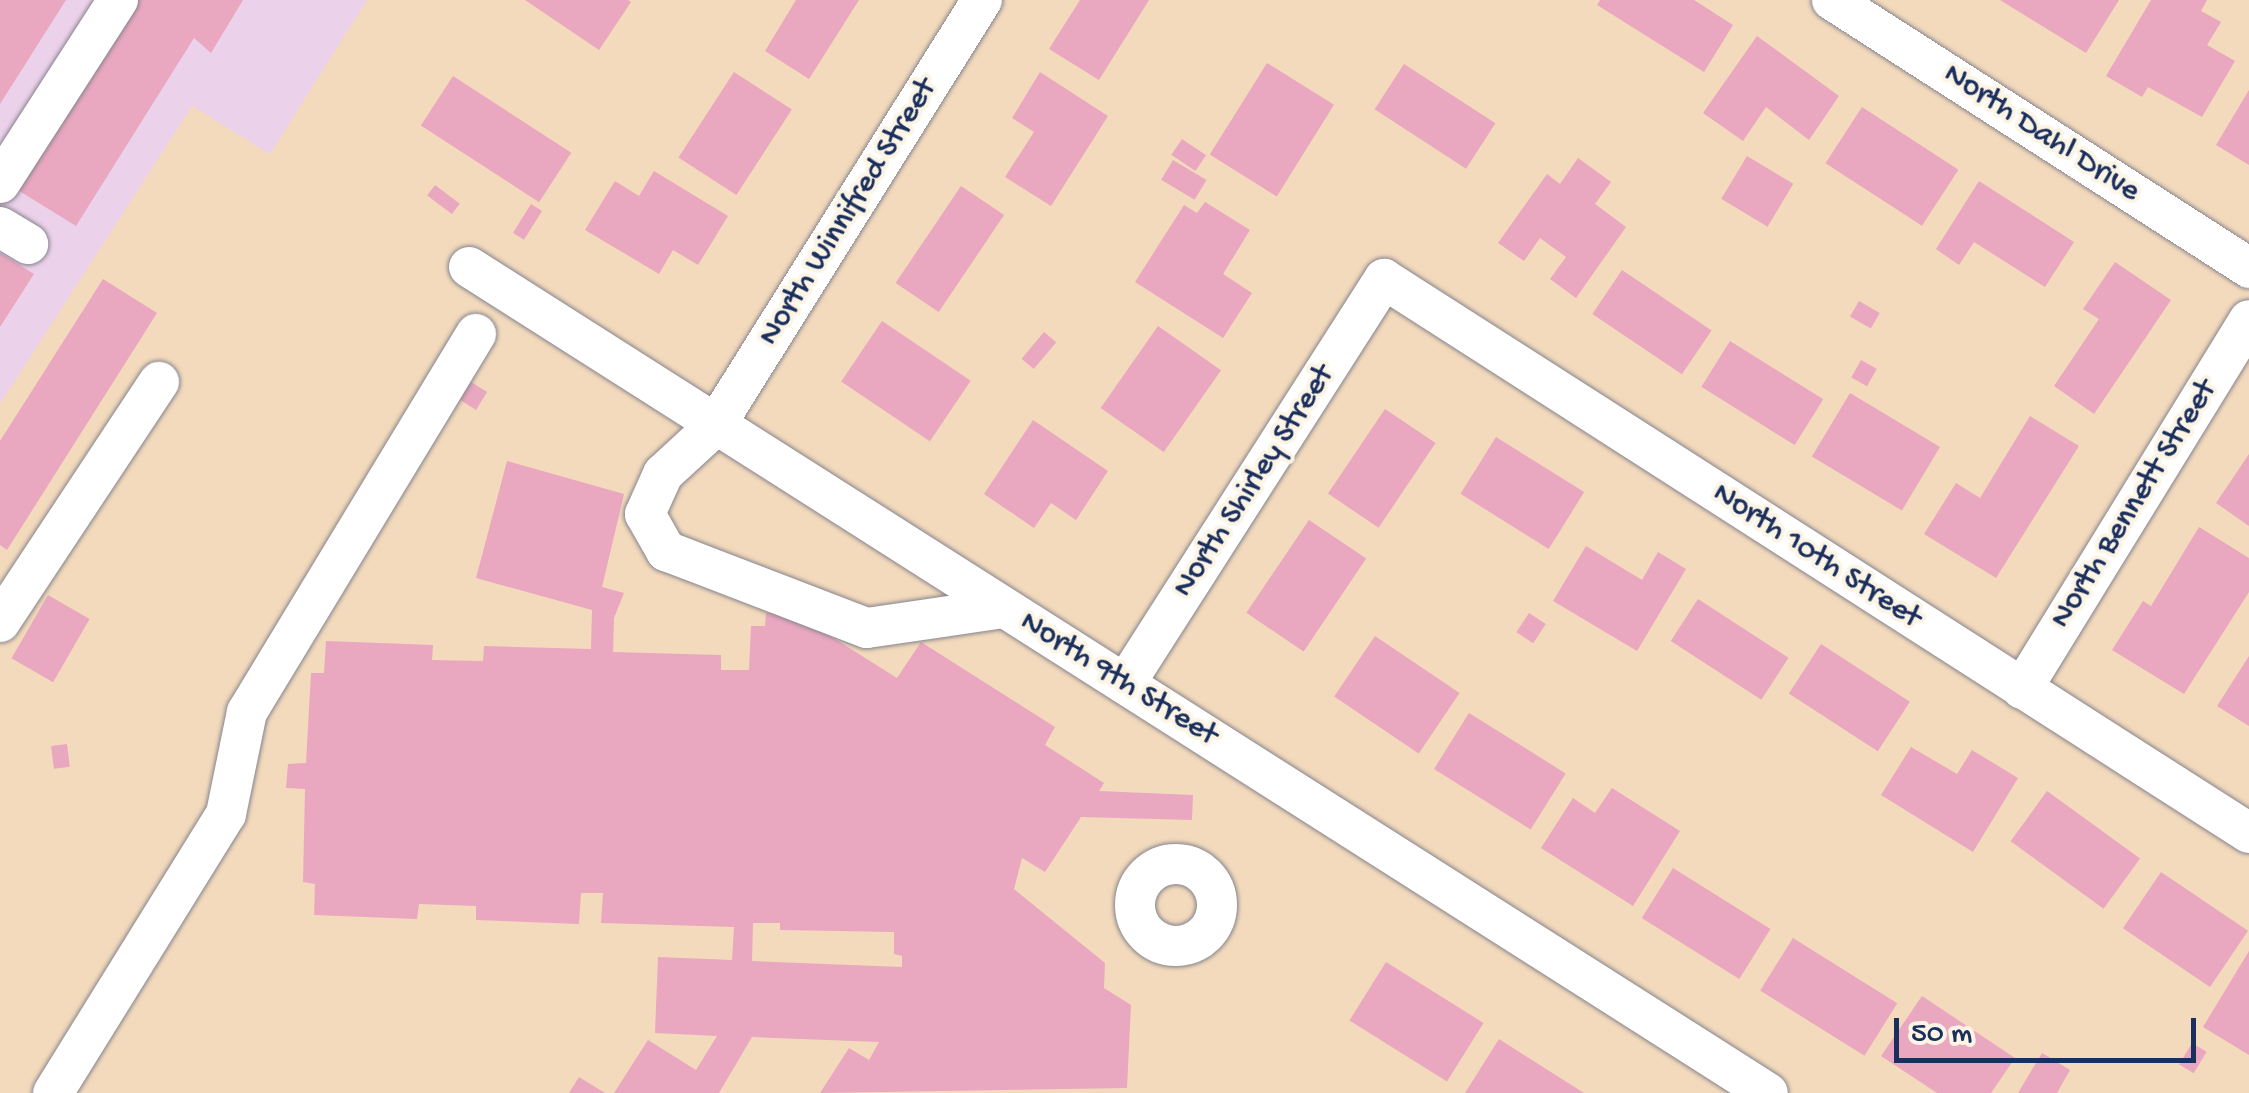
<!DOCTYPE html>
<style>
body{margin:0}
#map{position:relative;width:2249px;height:1093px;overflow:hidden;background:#f3dabc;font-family:"Gochi Hand",sans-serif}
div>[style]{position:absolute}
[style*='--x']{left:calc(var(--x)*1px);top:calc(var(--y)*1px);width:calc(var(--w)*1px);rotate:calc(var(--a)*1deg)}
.built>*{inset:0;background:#ecd1ea}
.building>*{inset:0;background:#eaa7c0;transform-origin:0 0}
.roads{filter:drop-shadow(0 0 2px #87848d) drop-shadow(0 0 2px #87848d)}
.minor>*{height:40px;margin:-20px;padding:0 20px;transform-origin:20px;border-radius:20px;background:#fff}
.minor>.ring{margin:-20px;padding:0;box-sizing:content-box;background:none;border:40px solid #fff;border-radius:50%}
span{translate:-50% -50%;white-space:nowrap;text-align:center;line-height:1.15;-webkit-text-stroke:8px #fcf5e5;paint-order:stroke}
.street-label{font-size:32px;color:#1b2f5e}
.scale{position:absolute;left:1894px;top:1018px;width:302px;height:45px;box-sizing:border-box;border:5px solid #1b2f5e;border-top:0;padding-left:12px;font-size:30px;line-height:35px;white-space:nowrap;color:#1b2f5e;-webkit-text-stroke:8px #fcf5e5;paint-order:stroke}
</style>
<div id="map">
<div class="built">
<i style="clip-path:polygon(0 0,367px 0,270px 154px,192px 106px,0 404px)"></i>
</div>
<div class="building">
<i style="clip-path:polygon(0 0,66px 0,0 104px)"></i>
<i style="clip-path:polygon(124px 0,243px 0,211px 53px,194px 38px,76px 226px,8px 184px)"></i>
<i style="clip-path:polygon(525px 0,628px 0,631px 2px,599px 50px)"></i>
<i style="clip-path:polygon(796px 0,859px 0,809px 79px,765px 51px)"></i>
<i style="clip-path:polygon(1080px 0,1149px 0,1099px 80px,1049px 49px)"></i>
<i style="clip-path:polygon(1600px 0,1694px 0,1733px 25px,1704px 72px,1597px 5px)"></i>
<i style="clip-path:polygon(2000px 0,2119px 0,2086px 53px)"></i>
<i style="clip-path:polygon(2151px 0,2207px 0,2201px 11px,2221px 22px,2207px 45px,2235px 61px,2202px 117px,2148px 87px,2142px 97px,2106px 76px)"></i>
<i style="clip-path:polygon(1757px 36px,1839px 96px,1809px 140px,1766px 107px,1743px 141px,1703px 113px)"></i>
<i style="left:1267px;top:63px;width:79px;height:108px;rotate:32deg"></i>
<i style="left:1404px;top:64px;width:109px;height:54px;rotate:33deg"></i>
<i style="left:734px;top:72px;width:69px;height:102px;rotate:33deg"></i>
<i style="clip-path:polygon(1040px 72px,1108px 116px,1051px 206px,1005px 177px,1034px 132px,1012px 118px)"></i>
<i style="left:453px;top:76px;width:141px;height:59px;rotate:33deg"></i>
<i style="clip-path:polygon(2249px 90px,2249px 165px,2216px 145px)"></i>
<i style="left:1862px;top:107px;width:115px;height:67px;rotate:33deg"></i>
<i style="left:1182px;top:139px;width:29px;height:19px;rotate:34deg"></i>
<i style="left:1747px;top:156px;width:54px;height:50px;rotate:31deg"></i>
<i style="clip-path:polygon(1578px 158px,1611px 182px,1595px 204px,1626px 227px,1576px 298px,1550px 279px,1566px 257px,1540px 238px,1524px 261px,1498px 243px,1547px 174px,1560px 184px)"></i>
<i style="left:1173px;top:160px;width:39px;height:23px;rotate:31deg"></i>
<i style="clip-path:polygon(654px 171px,728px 216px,698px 265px,673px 250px,659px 274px,585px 230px,615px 181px,639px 196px)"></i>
<i style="clip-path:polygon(1979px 181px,2074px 242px,2045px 287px,1974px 242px,1959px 265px,1936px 249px)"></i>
<i style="left:435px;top:185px;width:31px;height:13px;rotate:37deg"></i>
<i style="left:961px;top:186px;width:52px;height:117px;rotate:34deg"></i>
<i style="clip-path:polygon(1205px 202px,1250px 230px,1223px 274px,1252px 293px,1223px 338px,1135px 282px,1184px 205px,1197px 213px)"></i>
<i style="left:531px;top:204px;width:13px;height:34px;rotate:32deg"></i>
<i style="clip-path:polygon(0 253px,34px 274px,0 327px)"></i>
<i style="clip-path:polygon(2115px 262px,2171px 300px,2094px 414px,2054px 386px,2099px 319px,2083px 309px)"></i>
<i style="left:1622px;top:270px;width:108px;height:53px;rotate:34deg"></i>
<i style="clip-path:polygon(103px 279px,157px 313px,7px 550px,0 545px,0 441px)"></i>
<i style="left:1859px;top:301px;width:24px;height:18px;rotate:30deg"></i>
<i style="left:882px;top:321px;width:107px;height:73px;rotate:34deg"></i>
<i style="left:1158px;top:326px;width:77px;height:100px;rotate:35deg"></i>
<i style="left:1044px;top:332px;width:16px;height:35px;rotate:40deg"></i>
<i style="left:1730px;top:341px;width:110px;height:54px;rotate:32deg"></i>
<i style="left:1861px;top:360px;width:18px;height:20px;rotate:29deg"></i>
<i style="left:471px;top:382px;width:19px;height:21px;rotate:32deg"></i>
<i style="left:1850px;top:393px;width:105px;height:74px;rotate:31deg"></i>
<i style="left:1385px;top:409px;width:61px;height:102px;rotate:34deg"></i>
<i style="clip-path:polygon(2030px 416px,2079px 446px,1996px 578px,1924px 534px,1956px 483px,1980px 498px)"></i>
<i style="clip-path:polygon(1033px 420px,1108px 471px,1076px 520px,1051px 503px,1034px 528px,984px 494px)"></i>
<i style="left:1496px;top:437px;width:104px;height:67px;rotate:32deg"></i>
<i style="clip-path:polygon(2249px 454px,2249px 526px,2216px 503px)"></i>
<i style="clip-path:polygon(evenodd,507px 461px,624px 494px,602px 587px,624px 593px,614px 618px,613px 652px,721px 655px,721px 670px,749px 670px,751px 626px,765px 626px,766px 613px,797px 615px,897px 678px,921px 642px,1055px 727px,1045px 745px,1104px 783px,1099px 791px,1193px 795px,1192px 820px,1081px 817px,1045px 872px,1022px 858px,1014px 889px,1105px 963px,1104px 988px,1131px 1005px,1127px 1088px,820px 1093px,849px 1048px,869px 1060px,879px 1042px,752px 1037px,719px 1093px,614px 1093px,648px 1040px,696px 1070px,717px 1036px,655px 1033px,658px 957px,732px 960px,734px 927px,601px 923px,603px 893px,581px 893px,579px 924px,476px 920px,476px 906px,419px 904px,417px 919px,314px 915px,315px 884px,303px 882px,305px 789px,286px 788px,288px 764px,306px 763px,311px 673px,324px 673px,326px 641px,433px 645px,432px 660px,483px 661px,484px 646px,591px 649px,592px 610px,476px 578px,507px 461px,753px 923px,780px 923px,780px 930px,894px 932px,894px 954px,902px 956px,902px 967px,752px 961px,753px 923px)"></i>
<i style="left:1309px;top:520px;width:69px;height:112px;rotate:34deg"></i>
<i style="clip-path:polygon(2199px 527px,2249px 558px,2249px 592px,2184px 694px,2112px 650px,2143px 601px,2151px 606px)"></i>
<i style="clip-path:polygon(1586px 546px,1642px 580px,1658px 552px,1686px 569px,1637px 651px,1553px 601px)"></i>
<i style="left:48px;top:595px;width:48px;height:73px;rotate:30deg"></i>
<i style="left:1698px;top:599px;width:108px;height:50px;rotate:33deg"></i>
<i style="left:1529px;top:613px;width:20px;height:23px;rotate:33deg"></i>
<i style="left:1375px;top:636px;width:102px;height:73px;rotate:34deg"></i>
<i style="left:1821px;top:644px;width:106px;height:59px;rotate:33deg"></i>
<i style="clip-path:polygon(2249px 656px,2249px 726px,2217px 706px)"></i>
<i style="left:1469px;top:713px;width:114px;height:66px;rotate:32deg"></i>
<i style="left:67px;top:744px;width:23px;height:16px;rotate:83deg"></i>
<i style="clip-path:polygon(1911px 747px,1957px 774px,1972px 750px,2018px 778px,1973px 852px,1881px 795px)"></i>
<i style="clip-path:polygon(1612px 788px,1680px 831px,1633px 906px,1541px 848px,1573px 798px,1595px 813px)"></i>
<i style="left:2047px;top:791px;width:115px;height:62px;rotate:36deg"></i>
<i style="left:1673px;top:868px;width:115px;height:59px;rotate:32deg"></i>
<i style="left:2161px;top:872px;width:105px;height:68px;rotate:34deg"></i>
<i style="left:1793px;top:938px;width:123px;height:62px;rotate:32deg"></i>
<i style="clip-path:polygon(2249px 951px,2249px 1055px,2203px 1027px)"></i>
<i style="left:1386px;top:962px;width:115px;height:69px;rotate:32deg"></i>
<i style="clip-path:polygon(1922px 996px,2015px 1058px,1991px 1093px,1937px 1093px,1881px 1056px)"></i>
<i style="clip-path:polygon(1499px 1039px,1584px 1093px,1465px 1093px)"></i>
<i style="left:2192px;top:1043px;width:17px;height:25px;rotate:31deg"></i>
<i style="clip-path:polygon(2042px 1053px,2070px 1070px,2057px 1093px,2018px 1093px)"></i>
<i style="clip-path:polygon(579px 1077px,605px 1093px,569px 1093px)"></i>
</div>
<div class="roads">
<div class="minor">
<i style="--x:982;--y:0;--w:503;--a:122.08"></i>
<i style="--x:715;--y:426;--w:71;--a:137.3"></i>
<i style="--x:663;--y:474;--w:44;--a:114.2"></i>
<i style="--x:645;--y:514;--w:43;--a:60.4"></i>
<i style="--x:666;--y:551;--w:215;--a:21"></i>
<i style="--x:867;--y:628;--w:138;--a:-8.3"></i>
<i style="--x:1832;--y:0;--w:496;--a:32.7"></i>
<i style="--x:0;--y:183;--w:218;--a:-57.2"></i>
<i style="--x:0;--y:227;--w:33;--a:31"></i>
<i style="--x:469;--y:267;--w:1539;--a:32.45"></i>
<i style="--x:0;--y:622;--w:288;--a:-56.5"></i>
<i style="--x:1125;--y:684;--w:481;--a:-57.4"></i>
<i style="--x:1384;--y:279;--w:1027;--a:32.64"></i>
<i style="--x:2022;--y:689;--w:433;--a:-58.4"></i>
<i class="ring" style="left:1135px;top:864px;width:42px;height:42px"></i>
<i style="--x:53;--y:1093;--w:328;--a:-58.2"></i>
<i style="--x:226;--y:814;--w:104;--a:-78.4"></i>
<i style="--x:247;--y:712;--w:442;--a:-58.8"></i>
</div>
</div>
<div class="street-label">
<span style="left:2041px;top:134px;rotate:33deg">North Dahl Drive</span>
<span style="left:849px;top:213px;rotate:-58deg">North Winnifred Street</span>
<span style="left:1255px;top:482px;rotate:-57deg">North Shirley Street</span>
<span style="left:2135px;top:505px;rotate:-58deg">North Bennett Street</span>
<span style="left:1816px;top:557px;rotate:33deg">North 10th Street</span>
<span style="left:1118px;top:680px;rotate:32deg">North 9th Street</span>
</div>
<div class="scale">50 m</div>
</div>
